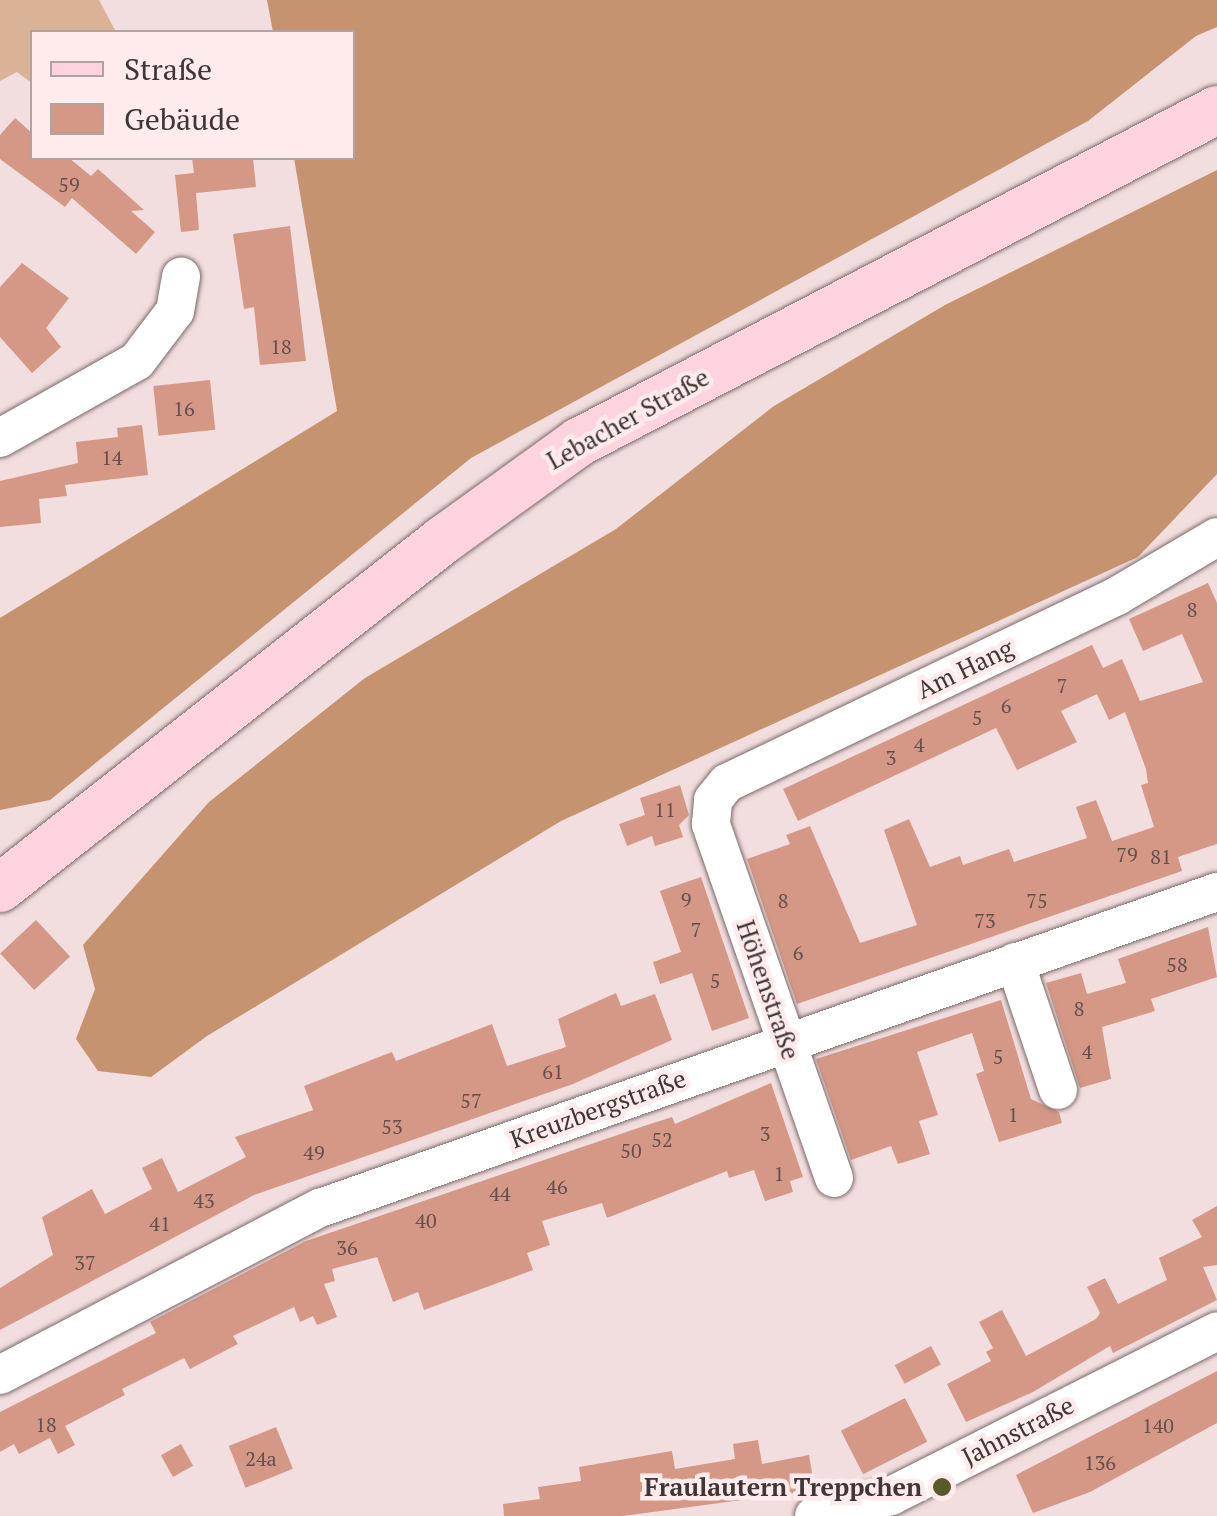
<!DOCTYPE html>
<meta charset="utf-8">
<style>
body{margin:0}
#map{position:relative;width:1217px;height:1516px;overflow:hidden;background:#f2dede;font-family:"PT Serif",serif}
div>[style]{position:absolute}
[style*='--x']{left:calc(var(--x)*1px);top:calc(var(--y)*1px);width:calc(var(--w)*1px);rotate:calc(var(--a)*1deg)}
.green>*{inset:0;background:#d9b298}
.forest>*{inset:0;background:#c69370}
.building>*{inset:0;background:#d59887;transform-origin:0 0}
.roads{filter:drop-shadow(0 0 2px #7b6a6a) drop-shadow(0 0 2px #7b6a6a)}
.minor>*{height:38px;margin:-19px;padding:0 19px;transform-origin:19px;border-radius:19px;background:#fff}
.major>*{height:48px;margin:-24px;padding:0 24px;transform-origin:24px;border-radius:24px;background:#fdd3e0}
.dots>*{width:28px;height:28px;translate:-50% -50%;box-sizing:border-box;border:5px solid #ffebeb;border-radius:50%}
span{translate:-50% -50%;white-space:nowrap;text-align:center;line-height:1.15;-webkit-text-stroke:9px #ffebeb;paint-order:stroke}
.number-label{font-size:20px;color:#644f4b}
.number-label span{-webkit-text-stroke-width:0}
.street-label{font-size:25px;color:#3f3737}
.poi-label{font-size:25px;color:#3f3737;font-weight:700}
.right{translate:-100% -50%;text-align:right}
.legend{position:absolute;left:30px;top:30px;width:325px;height:130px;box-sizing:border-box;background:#ffebeb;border:2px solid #b2a3a3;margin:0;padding:12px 18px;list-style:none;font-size:30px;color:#3f3737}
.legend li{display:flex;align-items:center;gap:20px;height:50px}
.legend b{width:50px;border:2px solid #b2a3a3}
</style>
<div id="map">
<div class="green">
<i style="clip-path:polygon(0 0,99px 0,116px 32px,32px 32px,32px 83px,17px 72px,0 81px)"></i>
</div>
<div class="forest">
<i style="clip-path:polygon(267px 0,1217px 0,1217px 27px,1196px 36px,1088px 121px,471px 458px,50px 800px,0 810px,0 618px,337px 411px,294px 158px,352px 158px,352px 32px,273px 32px)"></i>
<i style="clip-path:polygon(1217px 170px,1217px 474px,1138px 557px,561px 821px,207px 1036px,151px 1077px,98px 1071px,76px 1039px,95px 989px,83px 945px,209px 802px,365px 678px,616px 529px,774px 406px,945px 305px)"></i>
</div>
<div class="building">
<i style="clip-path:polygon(15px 118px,32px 133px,32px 158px,69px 158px,91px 176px,98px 169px,144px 210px,131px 211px,155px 232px,136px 254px,72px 198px,65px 207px,0 159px,0 135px)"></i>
<i style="clip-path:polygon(192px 158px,253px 158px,256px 187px,196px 193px,199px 230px,181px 232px,175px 175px,194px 173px)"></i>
<i style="clip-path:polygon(290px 226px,306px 361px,260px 365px,254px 307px,244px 309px,233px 234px)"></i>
<i style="clip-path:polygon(22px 263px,69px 298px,46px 328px,61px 347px,32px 373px,0 337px,0 287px)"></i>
<i style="left:210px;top:380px;width:50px;height:57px;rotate:84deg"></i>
<i style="clip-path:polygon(142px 425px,148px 475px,65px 485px,67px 496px,39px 499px,41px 523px,0 527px,0 481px,78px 463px,76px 442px,118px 437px,117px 428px)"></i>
<i style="clip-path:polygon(1208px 583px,1217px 603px,1217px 844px,1178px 857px,1182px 871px,797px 1004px,747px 859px,790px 844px,786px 835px,810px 826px,860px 943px,917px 925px,884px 830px,909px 819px,930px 867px,960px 856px,963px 865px,1009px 849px,1014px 862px,1087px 838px,1076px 807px,1096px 800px,1112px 841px,1154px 827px,1141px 785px,1148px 783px,1146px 769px,1125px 712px,1109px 720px,1097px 694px,1061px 711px,1077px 742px,1017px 770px,996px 728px,798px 821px,783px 789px,1092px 645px,1103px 668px,1122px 659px,1140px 701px,1203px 682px,1182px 634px,1143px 651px,1129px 619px)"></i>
<i style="clip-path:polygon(680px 785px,689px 815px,679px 825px,683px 837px,655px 846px,652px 836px,627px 846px,619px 824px,645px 815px,640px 798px)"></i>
<i style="clip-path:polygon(701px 877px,749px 1018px,712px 1031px,692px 973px,660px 984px,653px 962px,681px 952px,660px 891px)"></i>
<i style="left:36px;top:920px;width:50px;height:49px;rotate:47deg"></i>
<i style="clip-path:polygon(1208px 927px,1217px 977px,1151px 999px,1155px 1011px,1102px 1027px,1111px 1079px,1080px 1088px,1046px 983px,1081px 973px,1087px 994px,1126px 983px,1118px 959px)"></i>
<i style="clip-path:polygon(616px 993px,621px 1006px,655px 994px,672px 1040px,573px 1084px,254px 1195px,0 1330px,0 1288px,53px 1255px,42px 1217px,92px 1189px,105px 1214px,152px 1189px,142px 1168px,162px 1158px,178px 1192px,246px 1157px,235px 1137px,313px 1110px,304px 1086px,392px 1052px,396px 1061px,492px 1024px,507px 1066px,566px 1047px,558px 1019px)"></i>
<i style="clip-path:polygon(1001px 1000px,1031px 1099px,1059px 1112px,1062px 1123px,999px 1142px,976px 1074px,984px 1071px,972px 1033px,917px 1052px,938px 1115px,919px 1121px,930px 1154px,898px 1164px,891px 1146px,851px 1160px,816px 1059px)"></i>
<i style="clip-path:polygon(771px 1083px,803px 1177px,790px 1181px,793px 1192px,765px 1201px,754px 1170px,729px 1178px,727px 1171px,607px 1218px,602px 1203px,542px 1221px,550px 1245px,527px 1253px,533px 1270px,424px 1310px,418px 1292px,393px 1302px,377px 1257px,332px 1269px,335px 1281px,324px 1284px,337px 1317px,317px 1325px,313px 1316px,300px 1322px,294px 1307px,233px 1336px,238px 1344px,190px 1369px,184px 1358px,122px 1389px,125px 1395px,65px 1426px,75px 1445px,58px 1454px,50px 1438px,19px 1454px,14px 1444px,0 1452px,0 1412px,156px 1333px,150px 1322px,306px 1241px,641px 1127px,672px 1117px,675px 1124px)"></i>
<i style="clip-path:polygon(1217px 1206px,1217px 1265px,1203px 1267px,1217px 1300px,1113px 1353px,1110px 1346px,1033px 1392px,966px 1422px,947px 1384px,991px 1361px,986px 1352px,993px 1348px,979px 1322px,1002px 1310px,1026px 1356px,1096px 1319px,1100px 1313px,1087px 1287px,1105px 1278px,1118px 1304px,1167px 1280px,1159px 1258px,1202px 1237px,1192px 1220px)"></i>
<i style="left:931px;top:1346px;width:21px;height:41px;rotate:62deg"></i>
<i style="clip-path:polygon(1217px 1371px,1217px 1423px,1090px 1492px,1033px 1513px,1016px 1475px)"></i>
<i style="left:905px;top:1398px;width:49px;height:72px;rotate:63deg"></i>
<i style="left:276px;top:1427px;width:45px;height:51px;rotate:68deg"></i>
<i style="clip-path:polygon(758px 1440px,762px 1464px,809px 1455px,815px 1490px,623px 1516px,504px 1516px,503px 1504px,540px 1499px,538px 1487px,581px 1481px,579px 1467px,672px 1451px,675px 1469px,735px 1459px,733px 1444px)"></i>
<i style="left:181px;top:1444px;width:25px;height:23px;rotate:61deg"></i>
</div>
<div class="roads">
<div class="minor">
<i style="--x:0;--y:438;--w:157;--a:-29.3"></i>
<i style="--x:137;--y:361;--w:63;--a:-52.8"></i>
<i style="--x:175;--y:311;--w:35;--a:-80"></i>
<i style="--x:1015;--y:962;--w:135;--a:71.4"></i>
<i style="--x:834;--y:1178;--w:375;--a:-109.2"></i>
<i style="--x:711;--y:824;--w:24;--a:-85"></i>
<i style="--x:713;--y:800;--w:22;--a:-51"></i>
<i style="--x:727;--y:783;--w:433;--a:-25.6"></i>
<i style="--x:1117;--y:596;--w:116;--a:-30.5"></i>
<i style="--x:0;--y:1375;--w:361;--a:-27.6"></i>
<i style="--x:320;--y:1208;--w:951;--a:-19.41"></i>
<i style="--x:814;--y:1516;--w:80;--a:-14.6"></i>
<i style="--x:891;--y:1496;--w:365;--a:-26.8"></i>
</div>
<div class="major">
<i style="--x:0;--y:888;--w:563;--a:-38.15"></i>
<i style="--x:443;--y:540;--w:168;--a:-35.8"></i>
<i style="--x:579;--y:442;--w:719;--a:-27.49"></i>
</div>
</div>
<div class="dots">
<i style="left:942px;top:1487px;background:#585a28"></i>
</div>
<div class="number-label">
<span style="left:69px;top:184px">59</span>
<span style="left:281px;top:346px">18</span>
<span style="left:184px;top:408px">16</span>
<span style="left:112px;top:457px">14</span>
<span style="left:1192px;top:609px">8</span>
<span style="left:1062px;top:685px">7</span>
<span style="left:1006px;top:705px">6</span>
<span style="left:977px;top:717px">5</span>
<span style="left:919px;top:744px">4</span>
<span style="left:891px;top:757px">3</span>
<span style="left:665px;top:809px">11</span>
<span style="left:1127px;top:854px">79</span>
<span style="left:1161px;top:856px">81</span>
<span style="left:686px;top:899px">9</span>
<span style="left:783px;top:900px">8</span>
<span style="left:1037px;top:900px">75</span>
<span style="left:985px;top:920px">73</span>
<span style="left:696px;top:929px">7</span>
<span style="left:798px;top:952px">6</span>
<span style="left:1177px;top:964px">58</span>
<span style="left:715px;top:980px">5</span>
<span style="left:1079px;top:1008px">8</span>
<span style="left:1087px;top:1051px">4</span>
<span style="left:998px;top:1056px">5</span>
<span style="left:553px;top:1071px">61</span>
<span style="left:471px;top:1100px">57</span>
<span style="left:1013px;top:1114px">1</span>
<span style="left:392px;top:1126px">53</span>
<span style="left:765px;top:1133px">3</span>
<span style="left:662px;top:1139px">52</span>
<span style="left:631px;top:1150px">50</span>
<span style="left:314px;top:1152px">49</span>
<span style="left:779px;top:1173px">1</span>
<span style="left:557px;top:1186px">46</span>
<span style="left:500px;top:1193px">44</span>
<span style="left:204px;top:1200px">43</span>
<span style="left:426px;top:1220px">40</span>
<span style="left:160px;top:1223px">41</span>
<span style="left:347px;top:1247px">36</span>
<span style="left:85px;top:1262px">37</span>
<span style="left:46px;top:1424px">18</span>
<span style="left:1158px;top:1425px">140</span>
<span style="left:261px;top:1458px">24a</span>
<span style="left:1100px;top:1462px">136</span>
</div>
<div class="street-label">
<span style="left:628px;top:419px;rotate:-29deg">Lebacher Straße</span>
<span style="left:965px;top:669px;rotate:-26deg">Am Hang</span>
<span style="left:768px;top:990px;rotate:71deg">Höhenstraße</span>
<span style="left:598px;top:1109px;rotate:-20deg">Kreuzbergstraße</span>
<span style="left:1018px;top:1431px;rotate:-27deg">Jahnstraße</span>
</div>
<div class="poi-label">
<span class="right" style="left:922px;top:1487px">Fraulautern Treppchen</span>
</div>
<ul class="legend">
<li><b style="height:12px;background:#fdd3e0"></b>Straße</li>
<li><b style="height:28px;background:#d59887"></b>Gebäude</li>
</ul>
</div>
